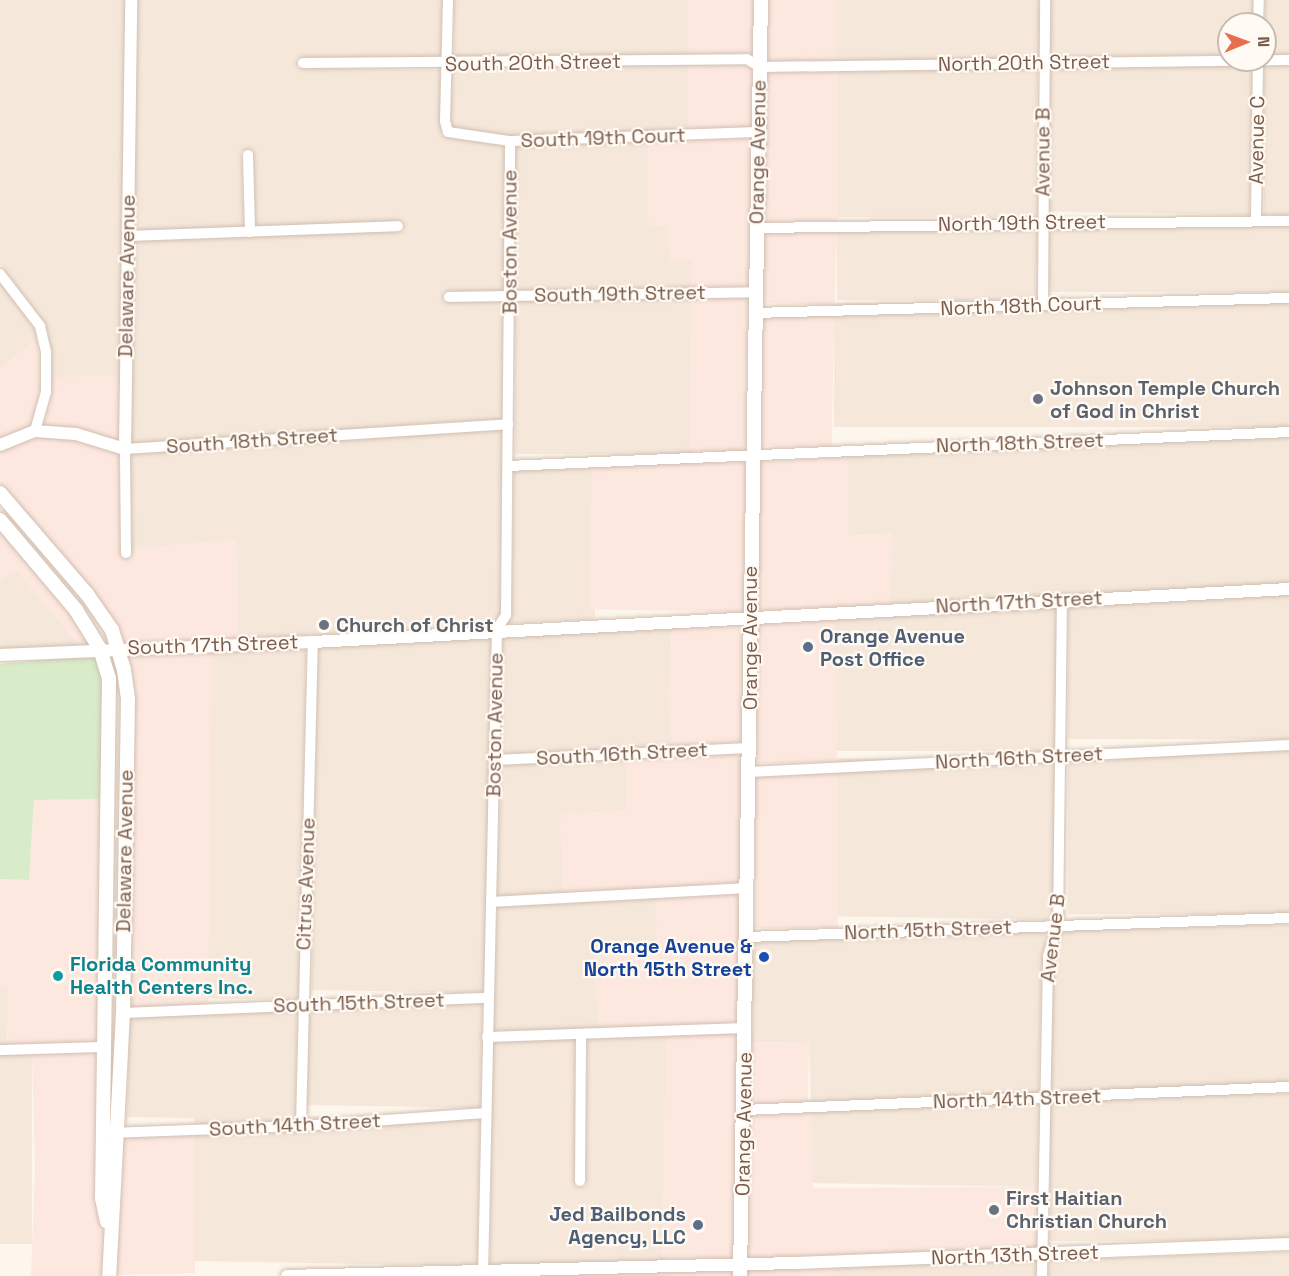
<!DOCTYPE html>
<style>
body{margin:0}
#map{position:relative;width:1289px;height:1276px;overflow:hidden;background:#fdf6ec;font-family:"Space Grotesk",sans-serif}
div>[style]{position:absolute}
[style*='--x']{left:calc(var(--x)*1px);top:calc(var(--y)*1px);width:calc(var(--w)*1px);rotate:calc(var(--a)*1deg)}
.residential>*{inset:0;background:#f5e8da;transform-origin:0 0}
.commercial>*{inset:0;background:#fde8e0;transform-origin:0 0}
.green>*{inset:0;background:#d8ecc9}
.roads{filter:drop-shadow(0 0 2px #d1beb0) drop-shadow(0 0 2px #d1beb0)}
.minor>*{height:10px;margin:-5px;padding:0 5px;transform-origin:5px;border-radius:5px;background:#fff}
.tertiary>*{height:12px;margin:-6px;padding:0 6px;transform-origin:6px;border-radius:6px;background:#fff}
.secondary>*{height:14px;margin:-7px;padding:0 7px;transform-origin:7px;border-radius:7px;background:#fff}
.dots>*{width:16px;height:16px;translate:-50% -50%;box-sizing:border-box;border:3px solid #fffaf3;border-radius:50%}
span{translate:-50% -50%;white-space:nowrap;text-align:center;line-height:1.15;-webkit-text-stroke:4.5px #fffaf3;paint-order:stroke}
.street-label{font-size:20px;color:#7a5c4d}
.worship-label{font-size:20px;color:#5b616d;font-weight:700}
.left{translate:0 -50%;text-align:left}
.service-label{font-size:20px;color:#4e5e75;font-weight:700}
.right{translate:-100% -50%;text-align:right}
.transit-label{font-size:20px;color:#164399;font-weight:700}
.culture-label{font-size:20px;color:#0d838f;font-weight:700}
.north{position:absolute;left:1217px;top:12px;width:60px;height:60px;box-sizing:border-box;background:#fffaf3;border:2px solid #cabbb1;border-radius:50%;rotate:89deg;font-size:16px;font-weight:700;line-height:24px;text-align:center;color:#7a5c4d}
.north::after{content:'';display:block;margin:auto;width:21px;height:27px;background:#e76f51;clip-path:polygon(50% 0,100% 100%,50% 72%,0 100%)}
</style>
<div id="map">
<div class="residential">
<i style="clip-path:polygon(0 0,125px 0,120px 377px,52px 378px,52px 351px,45px 323px,0 264px)"></i>
<i style="clip-path:polygon(137px 0,442px 0,441px 59px,297px 58px,297px 68px,440px 70px,441px 136px,504px 146px,504px 290px,443px 292px,443px 302px,503px 301px,502px 419px,131px 443px,133px 241px,404px 231px,403px 221px,256px 227px,253px 150px,241px 151px,244px 227px,133px 230px)"></i>
<i style="left:454px;top:0;width:234px;height:59px"></i>
<i style="left:836px;top:0;width:203px;height:60px"></i>
<i style="clip-path:polygon(1051px 0,1253px 0,1252px 24px,1229px 24px,1229px 55px,1050px 57px)"></i>
<i style="left:1265px;top:0;width:24px;height:55px"></i>
<i style="clip-path:polygon(688px 65px,688px 129px,511px 136px,453px 128px,451px 120px,452px 70px)"></i>
<i style="left:1289px;top:65px;width:150px;height:25px;rotate:90deg"></i>
<i style="left:1252px;top:66px;width:149px;height:202px;rotate:91deg"></i>
<i style="left:1037px;top:68px;width:149px;height:199px;rotate:90deg"></i>
<i style="clip-path:polygon(648px 142px,649px 226px,669px 226px,670px 259px,692px 259px,692px 287px,516px 290px,516px 146px)"></i>
<i style="left:1289px;top:226px;width:66px;height:240px;rotate:90deg"></i>
<i style="left:1037px;top:227px;width:73px;height:200px;rotate:90deg"></i>
<i style="clip-path:polygon(0 283px,34px 328px,37px 339px,0 369px)"></i>
<i style="left:692px;top:298px;width:156px;height:177px;rotate:90deg"></i>
<i style="left:1289px;top:303px;width:124px;height:455px;rotate:90deg"></i>
<i style="clip-path:polygon(502px 430px,500px 613px,493px 624px,237px 639px,236px 540px,132px 549px,131px 454px)"></i>
<i style="clip-path:polygon(1289px 437px,1289px 584px,889px 604px,892px 533px,848px 536px,847px 456px)"></i>
<i style="clip-path:polygon(592px 468px,595px 619px,507px 623px,512px 615px,514px 471px)"></i>
<i style="clip-path:polygon(17px 570px,79px 645px,0 649px,0 580px)"></i>
<i style="left:1289px;top:595px;width:144px;height:221px;rotate:90deg"></i>
<i style="left:1056px;top:605px;width:146px;height:221px;rotate:90deg"></i>
<i style="clip-path:polygon(672px 626px,669px 702px,673px 746px,501px 754px,503px 634px)"></i>
<i style="left:491px;top:635px;width:358px;height:173px;rotate:91deg"></i>
<i style="left:306px;top:647px;width:353px;height:94px;rotate:91deg"></i>
<i style="left:1289px;top:750px;width:164px;height:221px;rotate:90deg"></i>
<i style="clip-path:polygon(627px 759px,627px 811px,561px 814px,563px 893px,497px 896px,501px 765px)"></i>
<i style="left:1056px;top:762px;width:158px;height:218px;rotate:91deg"></i>
<i style="clip-path:polygon(656px 899px,658px 951px,595px 955px,599px 1028px,494px 1031px,497px 907px)"></i>
<i style="clip-path:polygon(1289px 925px,1289px 1083px,1050px 1093px,1054px 957px,1062px 930px)"></i>
<i style="clip-path:polygon(1048px 931px,1042px 956px,1038px 1093px,811px 1102px,809px 1043px,752px 1042px,753px 942px)"></i>
<i style="clip-path:polygon(0 986px,9px 986px,7px 1044px,0 1044px)"></i>
<i style="left:482px;top:1003px;width:105px;height:173px;rotate:91deg"></i>
<i style="left:297px;top:1011px;width:109px;height:168px;rotate:91deg"></i>
<i style="clip-path:polygon(666px 1036px,667px 1261px,490px 1266px,493px 1042px,575px 1039px,575px 1186px,586px 1187px,587px 1039px)"></i>
<i style="left:32px;top:1054px;width:190px;height:32px;rotate:90deg"></i>
<i style="left:1289px;top:1094px;width:147px;height:239px;rotate:90deg"></i>
<i style="left:1038px;top:1104px;width:83px;height:227px;rotate:91deg"></i>
<i style="left:480px;top:1119px;width:147px;height:286px;rotate:91deg"></i>
<i style="clip-path:polygon(1289px 1252px,1289px 1276px,1048px 1276px,1049px 1260px)"></i>
<i style="clip-path:polygon(1037px 1260px,1036px 1276px,834px 1276px,834px 1267px)"></i>
<i style="clip-path:polygon(667px 1272px,667px 1276px,509px 1276px)"></i>
</div>
<div class="commercial">
<i style="clip-path:polygon(688px 0,755px 0,754px 57px,746px 53px,688px 55px)"></i>
<i style="left:767px;top:0;width:69px;height:61px"></i>
<i style="clip-path:polygon(745px 64px,754px 70px,752px 127px,688px 129px,688px 65px)"></i>
<i style="left:838px;top:71px;width:150px;height:72px;rotate:90deg"></i>
<i style="clip-path:polygon(752px 138px,749px 286px,692px 287px,692px 260px,670px 260px,669px 226px,649px 226px,648px 142px)"></i>
<i style="left:837px;top:232px;width:73px;height:75px;rotate:92deg"></i>
<i style="left:748px;top:297px;width:155px;height:56px;rotate:91deg"></i>
<i style="left:834px;top:316px;width:131px;height:74px;rotate:91deg"></i>
<i style="clip-path:polygon(37px 339px,40px 391px,30px 428px,0 439px,0 369px)"></i>
<i style="clip-path:polygon(120px 377px,119px 441px,43px 427px,52px 393px,52px 378px)"></i>
<i style="clip-path:polygon(35px 437px,75px 439px,119px 453px,121px 558px,132px 558px,132px 549px,236px 539px,237px 639px,123px 641px,91px 590px,0 484px,0 451px)"></i>
<i style="clip-path:polygon(847px 456px,848px 536px,892px 533px,889px 604px,755px 611px,758px 463px)"></i>
<i style="left:746px;top:463px;width:149px;height:154px;rotate:91deg"></i>
<i style="clip-path:polygon(0 529px,72px 613px,91px 644px,79px 645px,17px 570px,0 580px)"></i>
<i style="left:835px;top:617px;width:145px;height:80px;rotate:89deg"></i>
<i style="clip-path:polygon(743px 623px,743px 742px,673px 746px,669px 702px,672px 626px)"></i>
<i style="clip-path:polygon(212px 650px,208px 1004px,129px 1007px,130px 669px,126px 653px)"></i>
<i style="clip-path:polygon(743px 753px,742px 883px,563px 893px,561px 814px,627px 811px,627px 759px)"></i>
<i style="left:838px;top:773px;width:155px;height:83px;rotate:90deg"></i>
<i style="clip-path:polygon(103px 799px,98px 1042px,7px 1044px,9px 987px,0 986px,0 879px,29px 880px,34px 800px)"></i>
<i style="clip-path:polygon(742px 894px,740px 1023px,599px 1028px,595px 954px,658px 951px,656px 899px)"></i>
<i style="left:740px;top:1034px;width:225px;height:74px;rotate:91deg"></i>
<i style="left:752px;top:1042px;width:57px;height:62px;rotate:1deg"></i>
<i style="clip-path:polygon(98px 1053px,96px 1198px,104px 1235px,103px 1276px,31px 1276px,35px 1168px,32px 1054px)"></i>
<i style="clip-path:polygon(811px 1113px,813px 1188px,1037px 1187px,1037px 1250px,747px 1259px,750px 1115px)"></i>
<i style="clip-path:polygon(194px 1135px,195px 1273px,115px 1275px,125px 1138px)"></i>
<i style="clip-path:polygon(834px 1267px,834px 1276px,746px 1276px,746px 1270px)"></i>
<i style="clip-path:polygon(734px 1270px,734px 1276px,667px 1276px,667px 1272px)"></i>
</div>
<div class="green">
<i style="clip-path:polygon(88px 656px,97px 659px,103px 679px,103px 799px,34px 800px,29px 880px,0 879px,0 664px)"></i>
</div>
<div class="roads">
<div class="minor">
<i style="--x:448;--y:0;--w:121;--a:91.4"></i>
<i style="--x:445;--y:121;--w:11;--a:75"></i>
<i style="--x:448;--y:132;--w:63;--a:8.3"></i>
<i style="--x:510;--y:141;--w:248;--a:-2.1"></i>
<i style="--x:1258;--y:24;--w:24;--a:-88"></i>
<i style="--x:303;--y:63;--w:444;--a:-0.5"></i>
<i style="--x:747;--y:59;--w:15;--a:32"></i>
<i style="--x:760;--y:67;--w:529;--a:-0.76"></i>
<i style="--x:248;--y:155;--w:77;--a:88.5"></i>
<i style="--x:1256;--y:221;--w:161;--a:-89.3"></i>
<i style="--x:756;--y:228;--w:533;--a:-0.75"></i>
<i style="--x:127;--y:236;--w:271;--a:-2.1"></i>
<i style="--x:0;--y:274;--w:66;--a:52.4"></i>
<i style="--x:40;--y:326;--w:27;--a:77"></i>
<i style="--x:46;--y:352;--w:40;--a:90"></i>
<i style="--x:46;--y:392;--w:41;--a:105.8"></i>
<i style="--x:449;--y:297;--w:305;--a:-0.9"></i>
<i style="--x:1043;--y:305;--w:305;--a:-89.6"></i>
<i style="--x:754;--y:313;--w:535;--a:-1.61"></i>
<i style="--x:508;--y:466;--w:782;--a:-2.49"></i>
<i style="--x:126;--y:553;--w:104;--a:-90.6"></i>
<i style="--x:125;--y:449;--w:384;--a:-3.7"></i>
<i style="--x:495;--y:760;--w:254;--a:-2.7"></i>
<i style="--x:749;--y:772;--w:541;--a:-2.86"></i>
<i style="--x:491;--y:902;--w:257;--a:-3.1"></i>
<i style="--x:747;--y:937;--w:542;--a:-2.01"></i>
<i style="--x:123;--y:1013;--w:365;--a:-2.4"></i>
<i style="--x:487;--y:1037;--w:259;--a:-2"></i>
<i style="--x:0;--y:1050;--w:104;--a:-1.7"></i>
<i style="--x:744;--y:1110;--w:545;--a:-2.42"></i>
<i style="--x:301;--y:1126;--w:484;--a:-88.6"></i>
<i style="--x:109;--y:1133;--w:192;--a:-2.1"></i>
<i style="--x:301;--y:1126;--w:185;--a:-4"></i>
<i style="--x:580;--y:1181;--w:147;--a:-89.6"></i>
<i style="--x:483;--y:1276;--w:647;--a:-88.76"></i>
<i style="--x:497;--y:629;--w:17;--a:-57"></i>
<i style="--x:506;--y:615;--w:474;--a:-89.5"></i>
<i style="--x:1042;--y:1276;--w:320;--a:-88.9"></i>
<i style="--x:1048;--y:956;--w:33;--a:-72"></i>
<i style="--x:1058;--y:925;--w:326;--a:-89.3"></i>
</div>
<div class="tertiary">
<i style="--x:0;--y:445;--w:38;--a:-22"></i>
<i style="--x:35;--y:431;--w:41;--a:4.2"></i>
<i style="--x:76;--y:434;--w:51;--a:17"></i>
<i style="--x:125;--y:449;--w:449;--a:-89.2"></i>
<i style="--x:0;--y:655;--w:313;--a:-2.4"></i>
<i style="--x:313;--y:642;--w:977;--a:-3.11"></i>
<i style="--x:287;--y:1276;--w:508;--a:-1.47"></i>
<i style="--x:795;--y:1263;--w:494;--a:-2.2"></i>
</div>
<div class="secondary">
<i style="--x:0;--y:493;--w:133;--a:49.3"></i>
<i style="--x:87;--y:594;--w:44;--a:55.2"></i>
<i style="--x:112;--y:630;--w:42;--a:73.3"></i>
<i style="--x:124;--y:670;--w:29;--a:82"></i>
<i style="--x:128;--y:699;--w:314;--a:90.9"></i>
<i style="--x:123;--y:1013;--w:263;--a:93"></i>
<i style="--x:0;--y:520;--w:118;--a:49.8"></i>
<i style="--x:76;--y:610;--w:46;--a:58.4"></i>
<i style="--x:100;--y:649;--w:30;--a:73"></i>
<i style="--x:109;--y:678;--w:520;--a:90.77"></i>
<i style="--x:102;--y:1198;--w:24;--a:78"></i>
<i style="--x:740;--y:1276;--w:1276;--a:-89.06"></i>
</div>
</div>
<div class="dots">
<i style="left:1038px;top:399px;background:#6b7280"></i>
<i style="left:324px;top:625px;background:#6b7280"></i>
<i style="left:808px;top:647px;background:#5c6f8a"></i>
<i style="left:764px;top:957px;background:#1a4fb4"></i>
<i style="left:58px;top:976px;background:#0f9aa8"></i>
<i style="left:994px;top:1210px;background:#6b7280"></i>
<i style="left:698px;top:1225px;background:#5c6f8a"></i>
</div>
<div class="street-label">
<span style="left:533px;top:63px;rotate:-1deg">South 20th Street</span>
<span style="left:1024px;top:63px;rotate:-1deg">North 20th Street</span>
<span style="left:603px;top:138px;rotate:-2deg">South 19th Court</span>
<span style="left:1257px;top:140px;rotate:-89deg">Avenue C</span>
<span style="left:758px;top:152px;rotate:-89deg">Orange Avenue</span>
<span style="left:1043px;top:152px;rotate:-90deg">Avenue B</span>
<span style="left:1022px;top:223px;rotate:-1deg">North 19th Street</span>
<span style="left:510px;top:242px;rotate:-90deg">Boston Avenue</span>
<span style="left:127px;top:276px;rotate:-89deg">Delaware Avenue</span>
<span style="left:620px;top:294px;rotate:-1deg">South 19th Street</span>
<span style="left:1021px;top:306px;rotate:-2deg">North 18th Court</span>
<span style="left:252px;top:441px;rotate:-4deg">South 18th Street</span>
<span style="left:1020px;top:443px;rotate:-2deg">North 18th Street</span>
<span style="left:1019px;top:602px;rotate:-3deg">North 17th Street</span>
<span style="left:750px;top:638px;rotate:-90deg">Orange Avenue</span>
<span style="left:213px;top:645px;rotate:-2deg">South 17th Street</span>
<span style="left:495px;top:725px;rotate:-89deg">Boston Avenue</span>
<span style="left:622px;top:754px;rotate:-3deg">South 16th Street</span>
<span style="left:1019px;top:758px;rotate:-3deg">North 16th Street</span>
<span style="left:125px;top:851px;rotate:-89deg">Delaware Avenue</span>
<span style="left:306px;top:884px;rotate:-88deg">Citrus Avenue</span>
<span style="left:928px;top:930px;rotate:-2deg">North 15th Street</span>
<span style="left:1053px;top:938px;rotate:-83deg">Avenue B</span>
<span style="left:359px;top:1003px;rotate:-2deg">South 15th Street</span>
<span style="left:1017px;top:1099px;rotate:-2deg">North 14th Street</span>
<span style="left:744px;top:1124px;rotate:-89deg">Orange Avenue</span>
<span style="left:295px;top:1125px;rotate:-3deg">South 14th Street</span>
<span style="left:1015px;top:1255px;rotate:-2deg">North 13th Street</span>
</div>
<div class="worship-label">
<span class="left" style="left:1050px;top:400px">Johnson Temple Church<br>of God in Christ</span>
<span class="left" style="left:336px;top:625px">Church of Christ</span>
<span class="left" style="left:1006px;top:1210px">First Haitian<br>Christian Church</span>
</div>
<div class="service-label">
<span class="left" style="left:820px;top:648px">Orange Avenue<br>Post Office</span>
<span class="right" style="left:686px;top:1226px">Jed Bailbonds<br>Agency, LLC</span>
</div>
<div class="transit-label">
<span class="right" style="left:752px;top:958px">Orange Avenue &amp;<br>North 15th Street</span>
</div>
<div class="culture-label">
<span class="left" style="left:70px;top:976px">Florida Community<br>Health Centers Inc.</span>
</div>
<div class="north">N</div>
</div>
